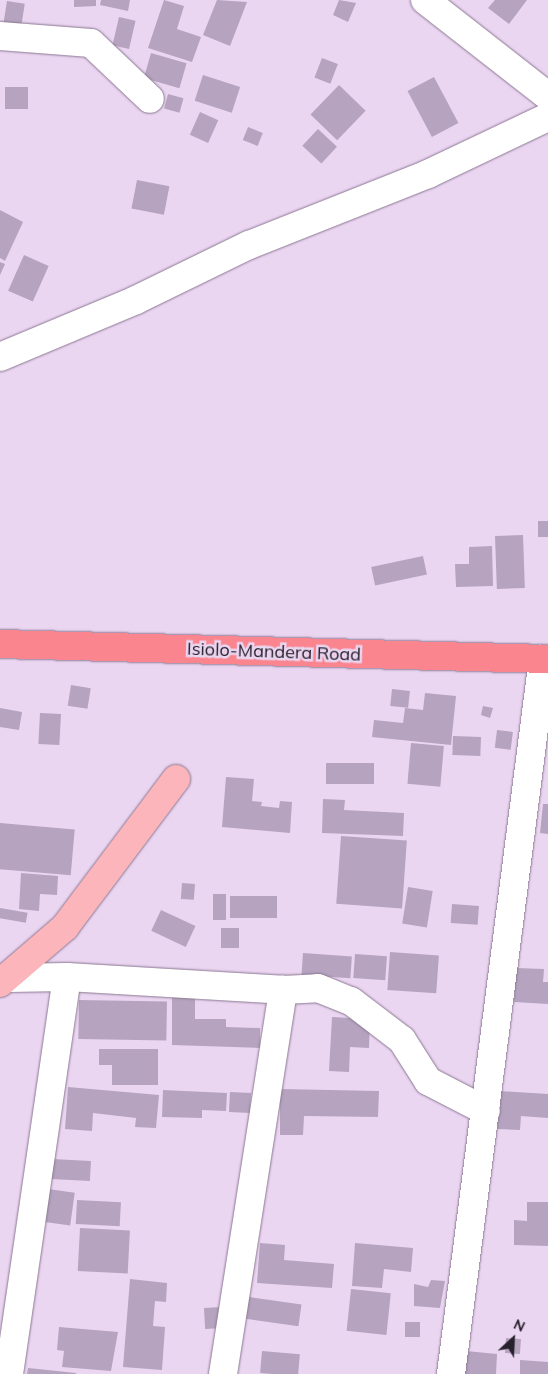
<!DOCTYPE html>
<style>
body{margin:0}
#map{position:relative;width:548px;height:1374px;overflow:hidden;background:#ebd6f2;font-family:Mulish,sans-serif}
div>[style]{position:absolute}
[style*='--x']{left:calc(var(--x)*1px);top:calc(var(--y)*1px);width:calc(var(--w)*1px);rotate:calc(var(--a)*1deg)}
.building>*{inset:0;background:#b5a3bf;transform-origin:0 0}
.roads{filter:drop-shadow(0 0 1px #8b7891) drop-shadow(0 0 1px #8b7891)}
.minor>*{height:28px;margin:-14px;padding:0 14px;transform-origin:14px;border-radius:14px;background:#fff}
.major>*{height:28px;margin:-14px;padding:0 14px;transform-origin:14px;border-radius:14px;background:#fcb6bb}
.highway>*{height:28px;margin:-14px;padding:0 14px;transform-origin:14px;border-radius:14px;background:#fa858e}
span{translate:-50% -50%;white-space:nowrap;text-align:center;line-height:1.15;-webkit-text-stroke:5px #ebd6f2;paint-order:stroke}
.street-label{font-size:18px;color:#28212b}
.north{position:absolute;left:488px;top:1314px;width:50px;height:50px;-webkit-text-stroke:4px #ebd6f2;paint-order:stroke;rotate:25deg;font-size:14px;font-weight:700;line-height:20px;text-align:center;color:#28212b}
.north::after{content:'';display:block;margin:auto;width:18px;height:22px;background:#28212b;clip-path:polygon(50% 0,100% 100%,50% 72%,0 100%)}
</style>
<div id="map">
<div class="building">
<i style="clip-path:polygon(74px 0,96px 0,96px 6px,74px 7px)"></i>
<i style="clip-path:polygon(101px 0,130px 0,128px 11px,100px 5px)"></i>
<i style="clip-path:polygon(164px 0,184px 6px,177px 29px,201px 37px,192px 62px,148px 48px)"></i>
<i style="clip-path:polygon(217px 0,247px 2px,230px 46px,203px 35px)"></i>
<i style="clip-path:polygon(339px 0,356px 3px,348px 22px,333px 15px)"></i>
<i style="clip-path:polygon(495px 0,527px 0,509px 24px,488px 8px)"></i>
<i style="left:7px;top:1px;width:18px;height:21px;rotate:9deg"></i>
<i style="left:119px;top:17px;width:17px;height:29px;rotate:13deg"></i>
<i style="left:151px;top:53px;width:37px;height:26px;rotate:16deg"></i>
<i style="left:322px;top:58px;width:17px;height:21px;rotate:21deg"></i>
<i style="left:203px;top:75px;width:39px;height:27px;rotate:18deg"></i>
<i style="left:434px;top:77px;width:52px;height:30px;rotate:62deg"></i>
<i style="left:339px;top:85px;width:37px;height:41px;rotate:44deg"></i>
<i style="left:5px;top:87px;width:23px;height:22px"></i>
<i style="left:168px;top:94px;width:16px;height:15px;rotate:15deg"></i>
<i style="left:200px;top:112px;width:20px;height:25px;rotate:24deg"></i>
<i style="left:248px;top:127px;width:16px;height:14px;rotate:22deg"></i>
<i style="left:318px;top:129px;width:26px;height:23px;rotate:43deg"></i>
<i style="left:137px;top:180px;width:33px;height:29px;rotate:11deg"></i>
<i style="clip-path:polygon(0 210px,23px 222px,5px 261px,0 258px)"></i>
<i style="left:24px;top:255px;width:27px;height:39px;rotate:24deg"></i>
<i style="clip-path:polygon(0 262px,5px 264px,0 275px)"></i>
<i style="left:538px;top:521px;width:10px;height:16px"></i>
<i style="left:523px;top:535px;width:53px;height:28px;rotate:88deg"></i>
<i style="clip-path:polygon(492px 546px,493px 586px,456px 587px,455px 564px,469px 564px,469px 547px)"></i>
<i style="left:423px;top:556px;width:19px;height:53px;rotate:78deg"></i>
<i style="left:71px;top:685px;width:20px;height:21px;rotate:9deg"></i>
<i style="left:392px;top:689px;width:18px;height:17px;rotate:6deg"></i>
<i style="clip-path:polygon(425px 693px,456px 696px,451px 745px,372px 737px,374px 720px,403px 723px,405px 708px,423px 710px)"></i>
<i style="clip-path:polygon(483px 706px,493px 708px,490px 718px,481px 715px)"></i>
<i style="clip-path:polygon(0 708px,22px 712px,19px 730px,0 727px)"></i>
<i style="left:40px;top:713px;width:21px;height:31px;rotate:3deg"></i>
<i style="left:497px;top:730px;width:16px;height:18px;rotate:7deg"></i>
<i style="left:453px;top:736px;width:28px;height:19px;rotate:2deg"></i>
<i style="left:411px;top:743px;width:33px;height:41px;rotate:5deg"></i>
<i style="left:326px;top:763px;width:48px;height:21px"></i>
<i style="clip-path:polygon(226px 777px,254px 779px,252px 801px,262px 802px,261px 806px,279px 808px,280px 801px,292px 802px,290px 833px,222px 827px)"></i>
<i style="clip-path:polygon(323px 799px,345px 800px,344px 810px,404px 813px,403px 836px,322px 833px)"></i>
<i style="clip-path:polygon(543px 804px,548px 804px,548px 834px,540px 833px)"></i>
<i style="left:0;top:823px;width:75px;height:46px;rotate:5deg"></i>
<i style="left:341px;top:836px;width:66px;height:68px;rotate:4deg"></i>
<i style="clip-path:polygon(21px 873px,58px 876px,57px 895px,40px 894px,39px 911px,19px 909px)"></i>
<i style="left:182px;top:883px;width:13px;height:16px;rotate:4deg"></i>
<i style="left:408px;top:887px;width:25px;height:37px;rotate:9deg"></i>
<i style="left:213px;top:894px;width:13px;height:26px"></i>
<i style="left:230px;top:896px;width:47px;height:22px"></i>
<i style="left:452px;top:904px;width:27px;height:19px;rotate:4deg"></i>
<i style="left:0;top:908px;width:28px;height:10px;rotate:10deg"></i>
<i style="left:161px;top:910px;width:38px;height:23px;rotate:25deg"></i>
<i style="left:221px;top:928px;width:18px;height:20px"></i>
<i style="left:390px;top:952px;width:49px;height:38px;rotate:4deg"></i>
<i style="left:303px;top:953px;width:49px;height:22px;rotate:4deg"></i>
<i style="left:355px;top:954px;width:32px;height:24px;rotate:4deg"></i>
<i style="clip-path:polygon(516px 968px,544px 969px,543px 982px,548px 982px,548px 1004px,514px 1002px)"></i>
<i style="clip-path:polygon(172px 997px,195px 997px,195px 1019px,226px 1019px,226px 1027px,260px 1028px,260px 1048px,172px 1045px)"></i>
<i style="left:79px;top:1000px;width:88px;height:39px;rotate:1deg"></i>
<i style="clip-path:polygon(332px 1017px,370px 1019px,369px 1048px,350px 1047px,349px 1072px,329px 1071px)"></i>
<i style="clip-path:polygon(99px 1049px,158px 1049px,158px 1085px,112px 1085px,112px 1065px,99px 1065px)"></i>
<i style="clip-path:polygon(68px 1087px,159px 1095px,156px 1128px,135px 1127px,136px 1118px,93px 1113px,92px 1131px,65px 1129px)"></i>
<i style="clip-path:polygon(280px 1089px,379px 1091px,378px 1117px,304px 1116px,303px 1135px,280px 1135px)"></i>
<i style="clip-path:polygon(163px 1090px,227px 1093px,226px 1111px,202px 1110px,202px 1118px,162px 1117px)"></i>
<i style="clip-path:polygon(499px 1091px,548px 1094px,548px 1118px,521px 1116px,520px 1130px,497px 1129px)"></i>
<i style="left:230px;top:1092px;width:21px;height:20px;rotate:3deg"></i>
<i style="left:52px;top:1159px;width:39px;height:20px;rotate:3deg"></i>
<i style="left:48px;top:1189px;width:27px;height:33px;rotate:8deg"></i>
<i style="left:77px;top:1200px;width:44px;height:24px;rotate:3deg"></i>
<i style="clip-path:polygon(527px 1202px,548px 1202px,548px 1246px,514px 1245px,514px 1220px,527px 1221px)"></i>
<i style="left:80px;top:1228px;width:50px;height:43px;rotate:3deg"></i>
<i style="clip-path:polygon(260px 1243px,285px 1245px,284px 1260px,334px 1264px,332px 1288px,257px 1283px)"></i>
<i style="clip-path:polygon(355px 1243px,413px 1248px,411px 1272px,384px 1269px,382px 1288px,352px 1286px)"></i>
<i style="clip-path:polygon(130px 1279px,167px 1283px,166px 1302px,155px 1301px,153px 1326px,165px 1327px,162px 1370px,123px 1367px)"></i>
<i style="clip-path:polygon(431px 1280px,445px 1281px,440px 1308px,414px 1306px,414px 1284px,428px 1287px)"></i>
<i style="left:351px;top:1289px;width:40px;height:42px;rotate:6deg"></i>
<i style="left:249px;top:1297px;width:53px;height:22px;rotate:8deg"></i>
<i style="left:222px;top:1307px;width:21px;height:18px;rotate:87deg"></i>
<i style="left:405px;top:1322px;width:15px;height:15px"></i>
<i style="clip-path:polygon(59px 1327px,118px 1332px,111px 1371px,62px 1367px,64px 1351px,57px 1350px)"></i>
<i style="left:506px;top:1338px;width:15px;height:15px;rotate:4deg"></i>
<i style="left:262px;top:1351px;width:38px;height:22px;rotate:5deg"></i>
<i style="clip-path:polygon(466px 1351px,497px 1354px,496px 1374px,464px 1374px)"></i>
<i style="clip-path:polygon(520px 1360px,548px 1362px,548px 1374px,520px 1374px)"></i>
<i style="clip-path:polygon(28px 1368px,76px 1373px,76px 1374px,27px 1374px)"></i>
</div>
<div class="roads">
<div class="minor">
<i style="--x:425;--y:0;--w:156;--a:38"></i>
<i style="--x:0;--y:36;--w:91;--a:4.4"></i>
<i style="--x:91;--y:43;--w:81;--a:43.5"></i>
<i style="--x:0;--y:357;--w:147;--a:-22.7"></i>
<i style="--x:136;--y:300;--w:126;--a:-26"></i>
<i style="--x:249;--y:245;--w:193;--a:-21.6"></i>
<i style="--x:428;--y:174;--w:133;--a:-25.4"></i>
<i style="--x:9;--y:978;--w:58;--a:-1"></i>
<i style="--x:67;--y:977;--w:216;--a:3.4"></i>
<i style="--x:283;--y:990;--w:35;--a:-3"></i>
<i style="--x:318;--y:988;--w:35;--a:22"></i>
<i style="--x:351;--y:1001;--w:64;--a:37.4"></i>
<i style="--x:402;--y:1040;--w:49;--a:57.6"></i>
<i style="--x:428;--y:1081;--w:65;--a:27.3"></i>
<i style="--x:9;--y:1374;--w:401;--a:-81.7"></i>
<i style="--x:223;--y:1374;--w:389;--a:-81.1"></i>
<i style="--x:451;--y:1374;--w:721;--a:-82.67"></i>
</div>
<div class="major">
<i style="--x:0;--y:983;--w:86;--a:-40.7"></i>
<i style="--x:65;--y:927;--w:185;--a:-53.1"></i>
</div>
<div class="highway">
<i style="--x:0;--y:644;--w:548;--a:1.57"></i>
</div>
</div>
<div class="street-label">
<span style="left:274px;top:652px;rotate:2deg">Isiolo-Mandera Road</span>
</div>
<div class="north">N</div>
</div>
